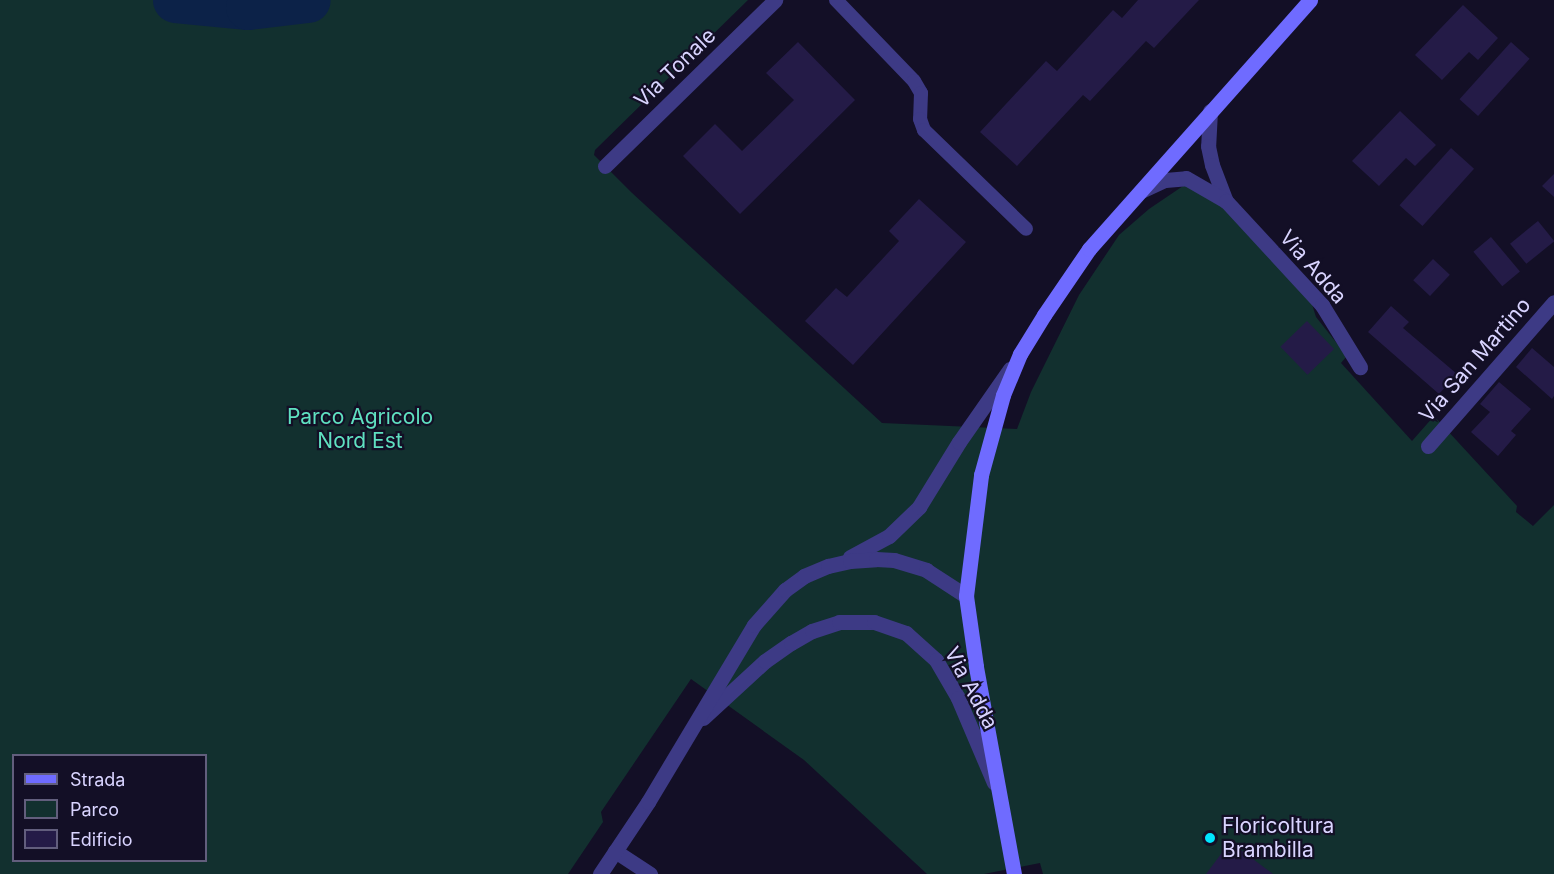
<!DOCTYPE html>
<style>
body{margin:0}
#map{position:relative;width:1554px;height:874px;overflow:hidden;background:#130f26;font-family:Inter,sans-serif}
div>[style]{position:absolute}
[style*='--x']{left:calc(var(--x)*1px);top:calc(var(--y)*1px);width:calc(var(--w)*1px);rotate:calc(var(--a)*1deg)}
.green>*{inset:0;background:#12302f}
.river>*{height:45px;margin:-22.5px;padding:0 22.5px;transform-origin:22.5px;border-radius:22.5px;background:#0c2248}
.building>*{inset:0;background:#241b47;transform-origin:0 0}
.lane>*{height:14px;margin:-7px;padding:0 7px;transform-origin:7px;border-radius:7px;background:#3d3a85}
.street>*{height:15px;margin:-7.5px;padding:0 7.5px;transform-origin:7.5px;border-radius:7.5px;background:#3d3a85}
.secondary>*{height:15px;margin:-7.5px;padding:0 7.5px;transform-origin:7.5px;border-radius:7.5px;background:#6f6bff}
.dots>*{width:16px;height:16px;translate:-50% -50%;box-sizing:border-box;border:3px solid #130f26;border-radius:50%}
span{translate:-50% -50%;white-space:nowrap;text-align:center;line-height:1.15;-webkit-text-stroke:4.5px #130f26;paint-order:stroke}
.street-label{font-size:21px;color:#d9d4ff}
.park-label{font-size:21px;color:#5fe0c0}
.poi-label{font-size:21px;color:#d9d4ff}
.left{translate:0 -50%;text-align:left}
.legend{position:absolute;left:12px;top:754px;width:195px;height:108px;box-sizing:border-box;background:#130f26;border:2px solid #625e7d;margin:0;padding:8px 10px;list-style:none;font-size:18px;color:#d9d4ff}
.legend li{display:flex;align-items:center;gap:12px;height:30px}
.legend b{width:30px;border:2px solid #625e7d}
</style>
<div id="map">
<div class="green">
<i style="clip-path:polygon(evenodd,0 0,748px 0,595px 150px,594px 155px,631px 192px,882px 423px,1017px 429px,1031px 392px,1079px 295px,1119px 235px,1149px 209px,1183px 186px,1190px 185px,1221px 199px,1311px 301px,1316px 317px,1347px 356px,1341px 363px,1412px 441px,1434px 416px,1517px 506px,1516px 512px,1533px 526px,1554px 505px,1554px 874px,1043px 874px,1040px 863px,984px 874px,927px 874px,804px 760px,691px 679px,601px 812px,603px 822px,568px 874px,0 874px,0 0,14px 756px,206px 756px,206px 860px,14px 860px,14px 756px)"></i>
</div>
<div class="river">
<i style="--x:175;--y:0;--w:73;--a:5.5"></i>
<i style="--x:248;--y:7;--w:60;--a:-6.7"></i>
</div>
<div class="building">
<i style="clip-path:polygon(1138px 0,1199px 0,1154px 48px,1146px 41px,1090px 101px,1083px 95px,1017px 166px,980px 132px,1046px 61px,1057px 71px,1113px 10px,1122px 18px)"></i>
<i style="clip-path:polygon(1463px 5px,1498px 38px,1478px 60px,1469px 52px,1442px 80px,1415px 55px)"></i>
<i style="clip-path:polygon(798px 42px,855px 100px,740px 214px,683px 156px,715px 124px,742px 151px,794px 100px,766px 73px)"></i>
<i style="left:1511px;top:42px;width:25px;height:77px;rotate:42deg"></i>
<i style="clip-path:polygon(1400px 111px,1436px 145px,1415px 166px,1406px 158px,1379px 186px,1352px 161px)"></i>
<i style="left:1451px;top:148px;width:31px;height:77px;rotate:42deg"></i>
<i style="clip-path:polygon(1554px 174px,1554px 197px,1542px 186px)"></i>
<i style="clip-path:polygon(919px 199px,966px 242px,853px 365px,805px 321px,836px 288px,847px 297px,899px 241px,889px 231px)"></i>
<i style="left:1538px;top:221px;width:26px;height:36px;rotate:51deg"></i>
<i style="left:1491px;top:237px;width:45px;height:23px;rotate:50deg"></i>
<i style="left:1433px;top:259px;width:23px;height:29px;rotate:43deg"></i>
<i style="clip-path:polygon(1391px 306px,1409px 322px,1403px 328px,1457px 374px,1439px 394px,1368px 332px)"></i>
<i style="left:1307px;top:321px;width:39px;height:37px;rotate:46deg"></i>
<i style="clip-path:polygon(1532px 348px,1554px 367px,1554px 396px,1552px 399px,1516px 367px)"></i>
<i style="clip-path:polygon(1499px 382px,1531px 409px,1511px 431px,1516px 435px,1498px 456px,1471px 432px,1490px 412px,1480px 404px)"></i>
<i style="clip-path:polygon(1230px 842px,1273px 874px,1206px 874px)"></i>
</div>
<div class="lane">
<i style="--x:836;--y:0;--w:112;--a:46.1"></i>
<i style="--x:914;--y:81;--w:14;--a:60"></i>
<i style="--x:921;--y:93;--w:26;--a:92"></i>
<i style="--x:920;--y:119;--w:12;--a:70"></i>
<i style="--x:924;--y:130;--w:142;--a:44.1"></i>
</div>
<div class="street">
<i style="--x:1210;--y:111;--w:35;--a:93"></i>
<i style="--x:1208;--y:146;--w:19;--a:78"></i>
<i style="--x:1212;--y:165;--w:39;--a:69"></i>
<i style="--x:605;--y:166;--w:238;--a:-44.3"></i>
<i style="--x:1141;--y:191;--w:26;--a:-25"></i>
<i style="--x:1165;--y:180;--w:21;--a:-5"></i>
<i style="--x:1186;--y:178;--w:46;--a:29.9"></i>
<i style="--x:1226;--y:201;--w:142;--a:47.3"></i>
<i style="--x:1322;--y:305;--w:73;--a:58.5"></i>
<i style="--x:1428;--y:446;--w:191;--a:-48.8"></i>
<i style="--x:850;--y:557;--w:44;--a:-28.3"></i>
<i style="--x:889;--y:536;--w:42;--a:-44"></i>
<i style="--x:919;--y:507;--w:76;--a:-58.4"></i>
<i style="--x:959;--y:442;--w:89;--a:-55.1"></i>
<i style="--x:703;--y:718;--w:84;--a:-42.6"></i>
<i style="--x:765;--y:661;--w:32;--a:-35"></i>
<i style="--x:791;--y:643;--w:24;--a:-30"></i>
<i style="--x:812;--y:631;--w:28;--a:-18"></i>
<i style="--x:839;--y:622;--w:35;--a:0"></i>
<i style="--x:874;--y:622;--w:34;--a:19"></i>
<i style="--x:906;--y:633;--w:40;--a:42"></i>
<i style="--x:936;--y:660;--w:44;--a:59.9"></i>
<i style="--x:958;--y:698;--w:92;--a:67"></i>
<i style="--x:615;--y:851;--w:42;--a:33.3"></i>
<i style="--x:600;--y:874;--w:87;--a:-56.3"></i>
<i style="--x:648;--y:802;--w:206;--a:-59.1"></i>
<i style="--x:754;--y:625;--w:47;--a:-48.5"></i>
<i style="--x:785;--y:590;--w:24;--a:-36"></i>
<i style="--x:804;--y:576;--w:26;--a:-23"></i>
<i style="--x:828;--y:566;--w:23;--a:-13"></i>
<i style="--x:850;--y:561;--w:26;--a:-4"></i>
<i style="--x:876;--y:559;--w:18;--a:3"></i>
<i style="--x:894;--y:560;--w:34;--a:17"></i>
<i style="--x:926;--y:570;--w:48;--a:33"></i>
</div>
<div class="secondary">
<i style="--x:1014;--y:874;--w:211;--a:-100.4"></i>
<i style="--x:976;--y:666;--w:71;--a:-98.1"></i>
<i style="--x:966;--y:596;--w:122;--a:-82.9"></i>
<i style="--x:981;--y:475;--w:83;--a:-74.6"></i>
<i style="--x:1003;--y:395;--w:44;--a:-67.5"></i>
<i style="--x:1020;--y:354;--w:46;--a:-58.4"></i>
<i style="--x:1044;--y:315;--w:80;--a:-55.7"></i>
<i style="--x:1089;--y:249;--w:333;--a:-48.4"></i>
</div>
<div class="dots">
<i style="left:1210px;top:838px;background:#00e5ff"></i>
</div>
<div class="street-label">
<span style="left:675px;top:68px;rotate:-44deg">Via Tonale</span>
<span style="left:1313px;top:267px;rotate:49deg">Via Adda</span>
<span style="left:1475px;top:360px;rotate:-49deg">Via San Martino</span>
<span style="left:971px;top:688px;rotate:62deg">Via Adda</span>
</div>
<div class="park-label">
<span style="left:360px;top:429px">Parco Agricolo<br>Nord Est</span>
</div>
<div class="poi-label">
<span class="left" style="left:1222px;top:838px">Floricoltura<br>Brambilla</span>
</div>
<ul class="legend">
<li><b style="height:8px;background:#6f6bff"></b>Strada</li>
<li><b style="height:16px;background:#12302f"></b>Parco</li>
<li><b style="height:16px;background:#241b47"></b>Edificio</li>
</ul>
</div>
